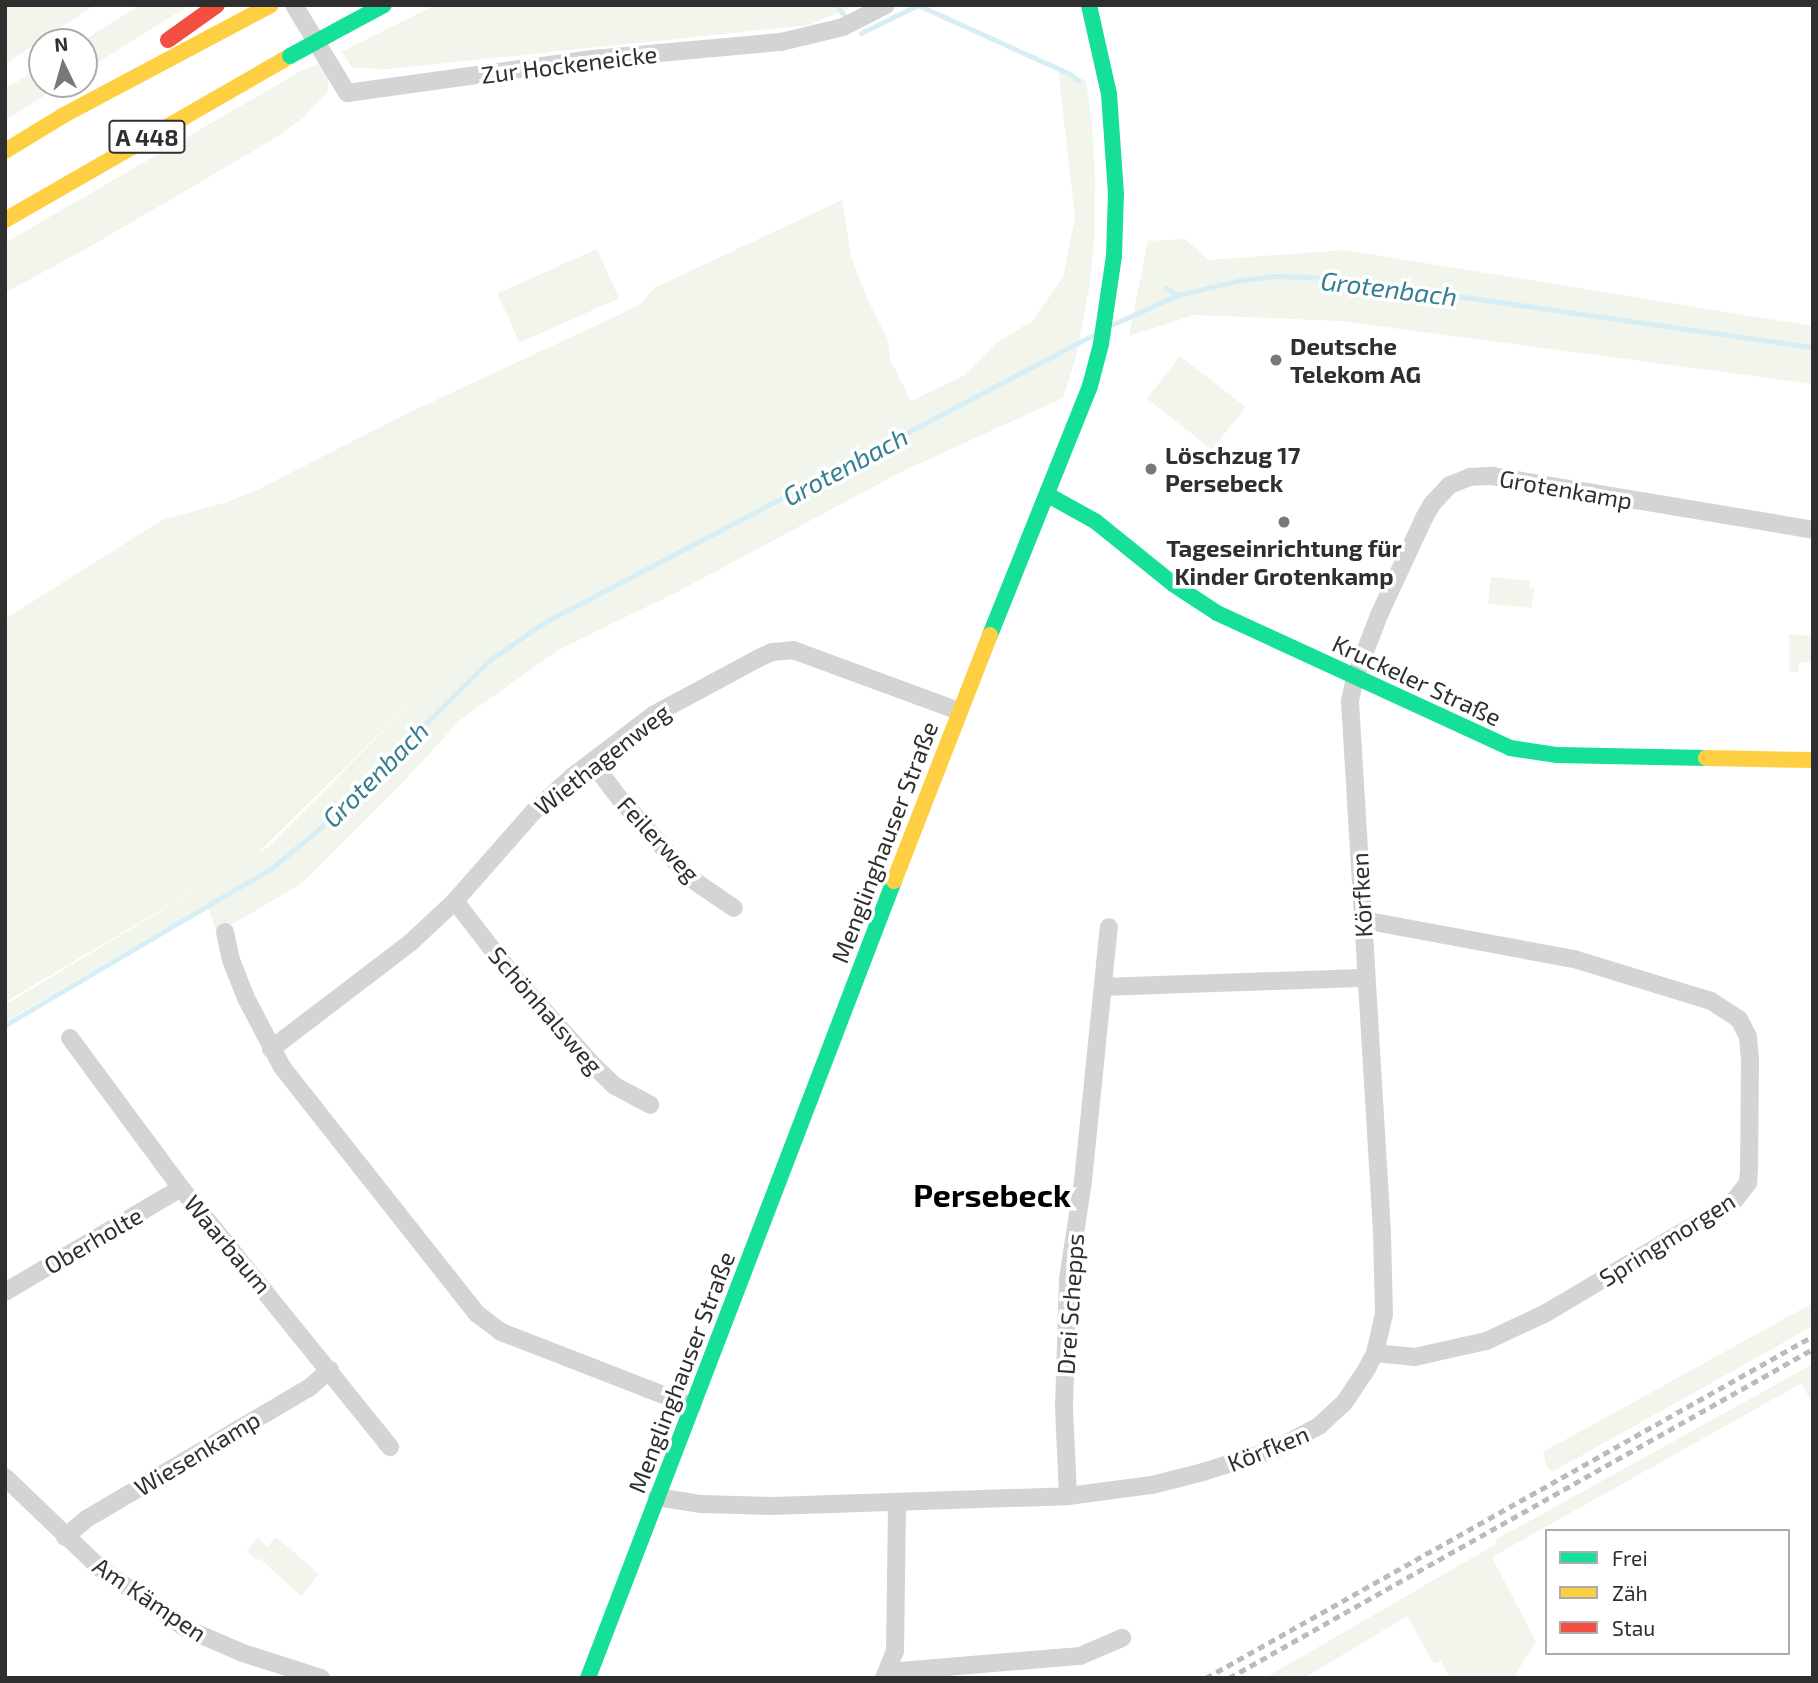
<!DOCTYPE html>
<meta charset="utf-8">
<style>
body{margin:0}
#map{position:relative;width:1818px;height:1683px;overflow:hidden;background:#fff;font-family:"Exo 2",sans-serif}
div>[style]{position:absolute}
[style*='--x']{left:calc(var(--x)*1px);top:calc(var(--y)*1px);width:calc(var(--w)*1px);rotate:calc(var(--a)*1deg)}
.green>*{inset:0;background:#f2f5eb;transform-origin:0 0}
.stream>*{height:5px;margin:-2.5px;padding:0 2.5px;transform-origin:2.5px;border-radius:2.5px;background:#d7eef4}
.street>*{height:18px;margin:-9px;padding:0 9px;transform-origin:9px;border-radius:9px;background:#d4d4d4}
.fast>*{height:16px;margin:-8px;padding:0 8px;transform-origin:8px;border-radius:8px;background:#16e098}
.slow>*{height:16px;margin:-8px;padding:0 8px;transform-origin:8px;border-radius:8px;background:#ffcf43}
.jam>*{height:16px;margin:-8px;padding:0 8px;transform-origin:8px;border-radius:8px;background:#f24e42}
.rail>*{height:5px;margin-top:-2.5px;transform-origin:0;background:repeating-linear-gradient(90deg,#bbb 0 7px,transparent 0 12px)}
.fast-bridge>*{height:16px;margin:-8px;padding:0 8px;transform-origin:8px;border-radius:8px;background:#16e098}
.dots>*{width:19px;height:19px;translate:-50% -50%;box-sizing:border-box;border:4px solid #fff;border-radius:50%}
span{translate:-50% -50%;white-space:nowrap;text-align:center;line-height:1.15;-webkit-text-stroke:7px #fff;paint-order:stroke}
.shield-label span{padding:2px 5px;background:#fff;border:2px solid;border-radius:5px;-webkit-text-stroke-width:0}
.shield-label{font-size:23px;color:#2f2f2f;font-weight:700}
.street-label{font-size:24px;color:#2f2f2f}
.poi-label{font-size:24px;color:#2f2f2f;font-weight:700}
.left{translate:0 -50%;text-align:left}
.water-label{font-size:26px;color:#347f91;font-style:italic}
.district-label{font-size:32px;color:#000;font-weight:700}
.frame{position:absolute;inset:0;border:7px solid #2f2f2f;pointer-events:none}
.legend{position:absolute;left:1545px;top:1529px;width:245px;height:126px;box-sizing:border-box;background:#fff;border:2px solid #acacac;margin:0;padding:9px 12px;list-style:none;font-size:21px;color:#2f2f2f}
.legend li{display:flex;align-items:center;gap:14px;height:35px}
.legend b{width:35px;border:2px solid #acacac}
.north{position:absolute;left:28px;top:28px;width:70px;height:70px;box-sizing:border-box;background:#fff;border:2px solid #acacac;border-radius:50%;rotate:355deg;font-size:19px;font-weight:700;line-height:28px;text-align:center;color:#2f2f2f}
.north::after{content:'';display:block;margin:auto;width:24px;height:32px;background:#787878;clip-path:polygon(50% 0,100% 100%,50% 72%,0 100%)}
</style>
<div id="map">
<div class="green">
<i style="clip-path:polygon(5px 5px,95px 5px,5px 64px)"></i>
<i style="clip-path:polygon(140px 5px,190px 5px,84px 71px,84px 42px,81px 42px)"></i>
<i style="clip-path:polygon(436px 5px,857px 5px,809px 25px,387px 69px,353px 68px,341px 52px)"></i>
<i style="clip-path:polygon(323px 63px,328px 72px,328px 92px,303px 118px,272px 140px,98px 242px,5px 293px,5px 243px,299px 72px)"></i>
<i style="clip-path:polygon(42px 66px,42px 84px,63px 84px,5px 120px,5px 89px)"></i>
<i style="clip-path:polygon(evenodd,1058px 69px,1086px 81px,1092px 122px,1095px 182px,1094px 243px,1090px 283px,1076px 357px,1063px 398px,903px 471px,677px 592px,558px 650px,460px 720px,408px 777px,301px 884px,217px 933px,207px 904px,5px 1022px,5px 1005px,234px 867px,5px 1002px,5px 619px,162px 520px,227px 502px,253px 492px,408px 413px,623px 313px,642px 303px,654px 288px,842px 200px,851px 256px,867px 298px,888px 340px,890px 359px,911px 401px,963px 376px,996px 343px,1032px 321px,1063px 278px,1075px 217px,1058px 69px,438px 676px,290px 825px,268px 847px,259px 852px,438px 676px)"></i>
<i style="clip-path:polygon(1185px 239px,1209px 260px,1345px 250px,1813px 326px,1813px 384px,1340px 321px,1194px 315px,1129px 336px,1148px 241px)"></i>
<i style="left:597px;top:249px;width:54px;height:109px;rotate:66deg"></i>
<i style="left:1180px;top:356px;width:83px;height:54px;rotate:38deg"></i>
<i style="clip-path:polygon(1491px 577px,1530px 581px,1529px 588px,1534px 589px,1531px 608px,1488px 604px)"></i>
<i style="clip-path:polygon(1789px 634px,1813px 636px,1813px 663px,1799px 662px,1798px 672px,1789px 672px)"></i>
<i style="clip-path:polygon(1813px 1303px,1813px 1326px,1552px 1472px,1546px 1465px,1543px 1452px)"></i>
<i style="clip-path:polygon(1813px 1364px,1813px 1406px,1802px 1383px,1492px 1557px,1536px 1642px,1513px 1678px,1450px 1678px,1441px 1661px,1434px 1664px,1407px 1616px,1304px 1678px,1265px 1678px,1496px 1544px,1495px 1540px)"></i>
<i style="clip-path:polygon(258px 1537px,267px 1547px,276px 1537px,319px 1574px,301px 1596px,259px 1558px,257px 1560px,247px 1551px)"></i>
</div>
<div class="stream">
<i style="--x:836;--y:5;--w:13;--a:51"></i>
<i style="--x:861;--y:33;--w:64;--a:-26.2"></i>
<i style="--x:918;--y:5;--w:167;--a:24.4"></i>
<i style="--x:1070;--y:74;--w:11;--a:38"></i>
<i style="--x:1166;--y:288;--w:14;--a:30"></i>
<i style="--x:1113;--y:324;--w:71;--a:-24"></i>
<i style="--x:1178;--y:295;--w:66;--a:-13.2"></i>
<i style="--x:1242;--y:280;--w:33;--a:-7"></i>
<i style="--x:1275;--y:276;--w:57;--a:2"></i>
<i style="--x:1332;--y:278;--w:486;--a:8.2"></i>
<i style="--x:5;--y:1025;--w:311;--a:-30.5"></i>
<i style="--x:273;--y:867;--w:58;--a:-39.4"></i>
<i style="--x:318;--y:830;--w:243;--a:-44.7"></i>
<i style="--x:491;--y:659;--w:65;--a:-34.4"></i>
<i style="--x:545;--y:622;--w:621;--a:-27.64"></i>
</div>
<div class="street">
<i style="--x:294;--y:5;--w:103;--a:58.9"></i>
<i style="--x:347;--y:93;--w:248;--a:-7.9"></i>
<i style="--x:593;--y:59;--w:189;--a:-5.2"></i>
<i style="--x:781;--y:42;--w:64;--a:-13.6"></i>
<i style="--x:843;--y:27;--w:48;--a:-27.1"></i>
<i style="--x:592;--y:762;--w:46;--a:52.9"></i>
<i style="--x:620;--y:799;--w:106;--a:48.5"></i>
<i style="--x:690;--y:878;--w:53;--a:34.3"></i>
<i style="--x:455;--y:901;--w:95;--a:52.3"></i>
<i style="--x:513;--y:976;--w:118;--a:48.1"></i>
<i style="--x:592;--y:1064;--w:32;--a:44"></i>
<i style="--x:615;--y:1086;--w:40;--a:28"></i>
<i style="--x:1363;--y:920;--w:215;--a:10.5"></i>
<i style="--x:1574;--y:959;--w:143;--a:17"></i>
<i style="--x:1711;--y:1001;--w:33;--a:33"></i>
<i style="--x:1739;--y:1019;--w:20;--a:63"></i>
<i style="--x:1748;--y:1037;--w:24;--a:85"></i>
<i style="--x:1750;--y:1061;--w:108;--a:90.5"></i>
<i style="--x:1749;--y:1169;--w:14;--a:94"></i>
<i style="--x:1748;--y:1183;--w:24;--a:128"></i>
<i style="--x:1733;--y:1202;--w:220;--a:149.3"></i>
<i style="--x:1544;--y:1314;--w:64;--a:155"></i>
<i style="--x:1486;--y:1341;--w:73;--a:167.3"></i>
<i style="--x:1415;--y:1357;--w:40;--a:-174.3"></i>
<i style="--x:225;--y:932;--w:29;--a:78"></i>
<i style="--x:231;--y:960;--w:41;--a:68.5"></i>
<i style="--x:246;--y:998;--w:78;--a:62.4"></i>
<i style="--x:282;--y:1067;--w:313;--a:51.7"></i>
<i style="--x:476;--y:1313;--w:31;--a:37"></i>
<i style="--x:501;--y:1332;--w:205;--a:21.2"></i>
<i style="--x:1103;--y:987;--w:263;--a:-2"></i>
<i style="--x:70;--y:1038;--w:187;--a:53.5"></i>
<i style="--x:181;--y:1188;--w:333;--a:51.1"></i>
<i style="--x:271;--y:1049;--w:175;--a:-37.3"></i>
<i style="--x:410;--y:943;--w:62;--a:-43"></i>
<i style="--x:455;--y:901;--w:120;--a:-48.7"></i>
<i style="--x:534;--y:811;--w:51;--a:-41.8"></i>
<i style="--x:572;--y:777;--w:102;--a:-37.4"></i>
<i style="--x:653;--y:715;--w:118;--a:-28.3"></i>
<i style="--x:757;--y:659;--w:17;--a:-25"></i>
<i style="--x:772;--y:652;--w:21;--a:-5"></i>
<i style="--x:793;--y:650;--w:177;--a:20.2"></i>
<i style="--x:5;--y:1292;--w:204;--a:-30.6"></i>
<i style="--x:5;--y:1477;--w:132;--a:43.8"></i>
<i style="--x:100;--y:1568;--w:104;--a:35.2"></i>
<i style="--x:185;--y:1628;--w:63;--a:23.3"></i>
<i style="--x:243;--y:1653;--w:82;--a:17.8"></i>
<i style="--x:1068;--y:1496;--w:89;--a:-92.6"></i>
<i style="--x:1064;--y:1407;--w:128;--a:-88.2"></i>
<i style="--x:1068;--y:1279;--w:99;--a:-81.3"></i>
<i style="--x:1083;--y:1181;--w:255;--a:-84.2"></i>
<i style="--x:657;--y:1497;--w:45;--a:9"></i>
<i style="--x:701;--y:1504;--w:71;--a:1.6"></i>
<i style="--x:772;--y:1506;--w:296;--a:-1.9"></i>
<i style="--x:1068;--y:1496;--w:85;--a:-7.5"></i>
<i style="--x:1152;--y:1485;--w:53;--a:-14.3"></i>
<i style="--x:1203;--y:1472;--w:77;--a:-17.5"></i>
<i style="--x:1276;--y:1449;--w:49;--a:-28.1"></i>
<i style="--x:1319;--y:1426;--w:34;--a:-43"></i>
<i style="--x:1344;--y:1403;--w:37;--a:-56"></i>
<i style="--x:1365;--y:1372;--w:21;--a:-62"></i>
<i style="--x:1375;--y:1353;--w:40;--a:-77"></i>
<i style="--x:1384;--y:1314;--w:82;--a:-91.4"></i>
<i style="--x:1382;--y:1232;--w:532;--a:-93.45"></i>
<i style="--x:1350;--y:701;--w:25;--a:-78"></i>
<i style="--x:1355;--y:677;--w:69;--a:-68.7"></i>
<i style="--x:1380;--y:613;--w:105;--a:-65.1"></i>
<i style="--x:1424;--y:518;--w:16;--a:-60"></i>
<i style="--x:1432;--y:504;--w:26;--a:-47"></i>
<i style="--x:1450;--y:485;--w:22;--a:-22"></i>
<i style="--x:1470;--y:477;--w:22;--a:-3"></i>
<i style="--x:1492;--y:476;--w:326;--a:9.5"></i>
<i style="--x:65;--y:1537;--w:30;--a:-40"></i>
<i style="--x:88;--y:1518;--w:256;--a:-30.5"></i>
<i style="--x:309;--y:1388;--w:28;--a:-41"></i>
<i style="--x:888;--y:1672;--w:193;--a:-4.8"></i>
<i style="--x:1080;--y:1656;--w:46;--a:-23.2"></i>
<i style="--x:884;--y:1678;--w:29;--a:-68"></i>
<i style="--x:895;--y:1651;--w:149;--a:-89.2"></i>
</div>
<div class="fast">
<i style="--x:345;--y:26;--w:44;--a:-28.3"></i>
<i style="--x:1048;--y:495;--w:54;--a:29"></i>
<i style="--x:1095;--y:521;--w:100;--a:38.9"></i>
<i style="--x:1173;--y:584;--w:53;--a:33.4"></i>
<i style="--x:1217;--y:613;--w:323;--a:24.7"></i>
<i style="--x:1510;--y:748;--w:48;--a:8.5"></i>
<i style="--x:1557;--y:755;--w:149;--a:1.2"></i>
<i style="--x:990;--y:635;--w:268;--a:-68.1"></i>
<i style="--x:1090;--y:386;--w:43;--a:-75.3"></i>
<i style="--x:1101;--y:344;--w:89;--a:-81.6"></i>
<i style="--x:1114;--y:256;--w:62;--a:-88.2"></i>
<i style="--x:1116;--y:194;--w:100;--a:-94"></i>
<i style="--x:1109;--y:94;--w:91;--a:-102.7"></i>
<i style="--x:588;--y:1678;--w:854;--a:-69"></i>
</div>
<div class="slow">
<i style="--x:5;--y:151;--w:69;--a:-31.4"></i>
<i style="--x:64;--y:115;--w:234;--a:-28"></i>
<i style="--x:5;--y:220;--w:329;--a:-29.9"></i>
<i style="--x:1706;--y:758;--w:107;--a:1.1"></i>
<i style="--x:894;--y:881;--w:264;--a:-68.7"></i>
</div>
<div class="jam">
<i style="--x:168;--y:40;--w:60;--a:-35.5"></i>
</div>
<div class="rail">
<i style="--x:1206;--y:1678;--w:697;--a:-29.4"></i>
<i style="--x:1229;--y:1678;--w:670;--a:-29.4"></i>
</div>
<div class="fast-bridge">
<i style="--x:290;--y:56;--w:63;--a:-28.6"></i>
</div>
<div class="dots">
<i style="left:1276px;top:360px;background:#787878"></i>
<i style="left:1151px;top:469px;background:#787878"></i>
<i style="left:1284px;top:522px;background:#787878"></i>
</div>
<div class="shield-label">
<span style="left:147px;top:137px">A 448</span>
</div>
<div class="street-label">
<span style="left:569px;top:64px;rotate:-7deg">Zur Hockeneicke</span>
<span style="left:1566px;top:489px;rotate:10deg">Grotenkamp</span>
<span style="left:1417px;top:680px;rotate:25deg">Kruckeler Straße</span>
<span style="left:602px;top:759px;rotate:-38deg">Wiethagenweg</span>
<span style="left:659px;top:839px;rotate:47deg">Feilerweg</span>
<span style="left:884px;top:842px;rotate:-69deg">Menglinghauser Straße</span>
<span style="left:1361px;top:895px;rotate:-93deg">Körfken</span>
<span style="left:546px;top:1010px;rotate:49deg">Schönhalsweg</span>
<span style="left:1667px;top:1239px;rotate:-32deg">Springmorgen</span>
<span style="left:93px;top:1240px;rotate:-30deg">Oberholte</span>
<span style="left:228px;top:1244px;rotate:50deg">Waarbaum</span>
<span style="left:1070px;top:1304px;rotate:-86deg">Drei Schepps</span>
<span style="left:681px;top:1372px;rotate:-69deg">Menglinghauser Straße</span>
<span style="left:1268px;top:1448px;rotate:-22deg">Körfken</span>
<span style="left:197px;top:1453px;rotate:-31deg">Wiesenkamp</span>
<span style="left:150px;top:1599px;rotate:34deg">Am Kämpen</span>
</div>
<div class="poi-label">
<span class="left" style="left:1290px;top:360px">Deutsche<br>Telekom AG</span>
<span class="left" style="left:1165px;top:469px">Löschzug 17<br>Persebeck</span>
<span style="left:1284px;top:562px">Tageseinrichtung für<br>Kinder Grotenkamp</span>
</div>
<div class="water-label">
<span style="left:1389px;top:288px;rotate:7deg">Grotenbach</span>
<span style="left:845px;top:466px;rotate:-28deg">Grotenbach</span>
<span style="left:375px;top:774px;rotate:-45deg">Grotenbach</span>
</div>
<div class="district-label">
<span style="left:992px;top:1194px">Persebeck</span>
</div>
<div class="frame"></div>
<ul class="legend">
<li><b style="height:9px;background:#16e098"></b>Frei</li>
<li><b style="height:9px;background:#ffcf43"></b>Zäh</li>
<li><b style="height:9px;background:#f24e42"></b>Stau</li>
</ul>
<div class="north">N</div>
</div>
